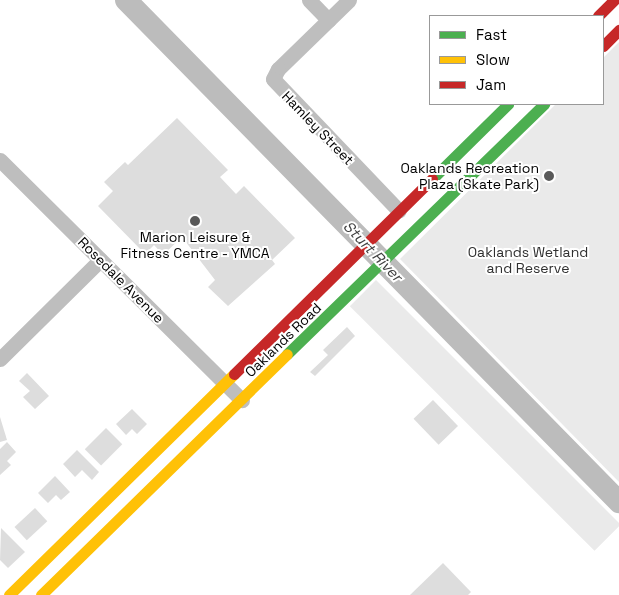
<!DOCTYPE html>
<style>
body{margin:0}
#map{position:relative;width:619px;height:595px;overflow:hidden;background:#fff;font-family:"Space Grotesk",sans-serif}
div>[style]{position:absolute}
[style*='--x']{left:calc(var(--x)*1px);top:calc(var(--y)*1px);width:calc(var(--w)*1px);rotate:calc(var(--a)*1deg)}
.green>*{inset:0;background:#eaeaea;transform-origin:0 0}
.river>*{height:22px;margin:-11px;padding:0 11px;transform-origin:11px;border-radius:11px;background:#bcbcbc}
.building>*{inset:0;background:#ddd;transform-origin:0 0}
.street>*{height:15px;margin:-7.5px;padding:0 7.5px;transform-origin:7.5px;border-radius:7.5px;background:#bebebe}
.fast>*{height:11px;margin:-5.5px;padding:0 5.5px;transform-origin:5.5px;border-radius:5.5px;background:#4caf50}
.slow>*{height:11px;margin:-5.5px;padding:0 5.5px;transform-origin:5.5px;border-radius:5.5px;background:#ffc107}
.jam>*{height:11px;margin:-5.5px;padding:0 5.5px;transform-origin:5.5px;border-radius:5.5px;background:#c62828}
.dots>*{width:14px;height:14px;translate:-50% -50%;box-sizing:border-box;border:2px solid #fff;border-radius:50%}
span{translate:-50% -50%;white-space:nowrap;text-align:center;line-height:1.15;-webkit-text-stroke:4px #fff;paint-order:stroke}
.street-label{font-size:14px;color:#000}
.poi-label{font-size:14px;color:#000}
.right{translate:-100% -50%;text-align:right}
.park-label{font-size:14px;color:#303030}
.water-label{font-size:15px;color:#414141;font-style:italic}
.legend{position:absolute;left:429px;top:15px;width:175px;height:90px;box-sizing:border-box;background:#fff;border:1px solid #999;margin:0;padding:6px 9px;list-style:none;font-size:15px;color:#000}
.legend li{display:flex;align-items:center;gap:10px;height:25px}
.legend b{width:25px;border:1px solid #999}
</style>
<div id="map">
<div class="green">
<i style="clip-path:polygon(619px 42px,619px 482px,400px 259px,556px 104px,603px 104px,603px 58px)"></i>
<i style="left:376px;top:280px;width:346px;height:37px;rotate:45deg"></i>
</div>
<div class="river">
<i style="--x:126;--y:0;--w:704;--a:45.52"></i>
</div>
<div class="building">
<i style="clip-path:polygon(177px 118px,228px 170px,220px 177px,236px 194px,244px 186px,295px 238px,272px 260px,275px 264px,228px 306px,208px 287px,215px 280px,182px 237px,163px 255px,154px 245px,145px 254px,98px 206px,113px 191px,104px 182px,125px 162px,128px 165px)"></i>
<i style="clip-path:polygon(347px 327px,355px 336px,315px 376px,310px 372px,328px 355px,323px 350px)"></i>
<i style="clip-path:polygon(27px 373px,49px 396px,35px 409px,23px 397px,30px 391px,19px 381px)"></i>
<i style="left:433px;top:400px;width:36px;height:27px;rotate:46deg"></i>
<i style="clip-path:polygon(132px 409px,147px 424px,137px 434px,132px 429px,126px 435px,116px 424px)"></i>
<i style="clip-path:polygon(0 417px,7px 440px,0 442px)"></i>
<i style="left:106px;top:428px;width:23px;height:30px;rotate:45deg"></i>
<i style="clip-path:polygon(7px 442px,16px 452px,7px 461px,11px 465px,0 475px,0 449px)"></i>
<i style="clip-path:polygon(77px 450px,99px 472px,92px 480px,82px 470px,75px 477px,63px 464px)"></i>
<i style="clip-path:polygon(55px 476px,70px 492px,61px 500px,56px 495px,48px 503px,38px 493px)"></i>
<i style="left:35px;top:508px;width:18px;height:28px;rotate:47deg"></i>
<i style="clip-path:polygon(1px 528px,25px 552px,8px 568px,0 560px)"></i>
<i style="clip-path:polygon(443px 563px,471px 592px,468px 595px,410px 595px)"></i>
</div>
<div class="street">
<i style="--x:309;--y:0;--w:28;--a:46"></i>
<i style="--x:349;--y:0;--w:99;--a:135.8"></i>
<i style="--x:278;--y:69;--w:11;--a:117"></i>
<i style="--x:273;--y:79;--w:182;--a:46.3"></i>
<i style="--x:0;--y:160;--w:341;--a:44.8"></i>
<i style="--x:0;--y:359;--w:141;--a:-44.7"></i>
</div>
<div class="fast">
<i style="--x:432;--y:179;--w:107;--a:-44.6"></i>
<i style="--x:287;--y:354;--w:359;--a:-44.2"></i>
</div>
<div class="slow">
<i style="--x:9;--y:595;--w:315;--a:-44.5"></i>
<i style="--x:41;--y:595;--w:344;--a:-44.4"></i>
</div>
<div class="jam">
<i style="--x:598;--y:16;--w:23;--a:-45"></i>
<i style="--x:603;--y:46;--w:23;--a:-45"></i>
<i style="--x:234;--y:374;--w:278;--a:-44.6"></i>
</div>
<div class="dots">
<i style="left:549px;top:176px;background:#595959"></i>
<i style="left:195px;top:221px;background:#595959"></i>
</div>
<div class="street-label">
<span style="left:318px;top:128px;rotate:46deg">Hamley Street</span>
<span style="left:121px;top:280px;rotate:45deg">Rosedale Avenue</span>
<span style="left:283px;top:340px;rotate:-44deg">Oaklands Road</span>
</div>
<div class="poi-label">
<span class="right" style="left:539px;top:176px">Oaklands Recreation<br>Plaza (Skate Park)</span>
<span style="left:195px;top:245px">Marion Leisure &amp;<br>Fitness Centre - YMCA</span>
</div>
<div class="park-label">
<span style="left:528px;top:260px">Oaklands Wetland<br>and Reserve</span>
</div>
<div class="water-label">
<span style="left:373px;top:251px;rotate:46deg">Sturt River</span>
</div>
<ul class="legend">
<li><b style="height:6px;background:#4caf50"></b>Fast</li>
<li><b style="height:6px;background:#ffc107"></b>Slow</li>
<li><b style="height:6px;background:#c62828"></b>Jam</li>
</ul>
</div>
